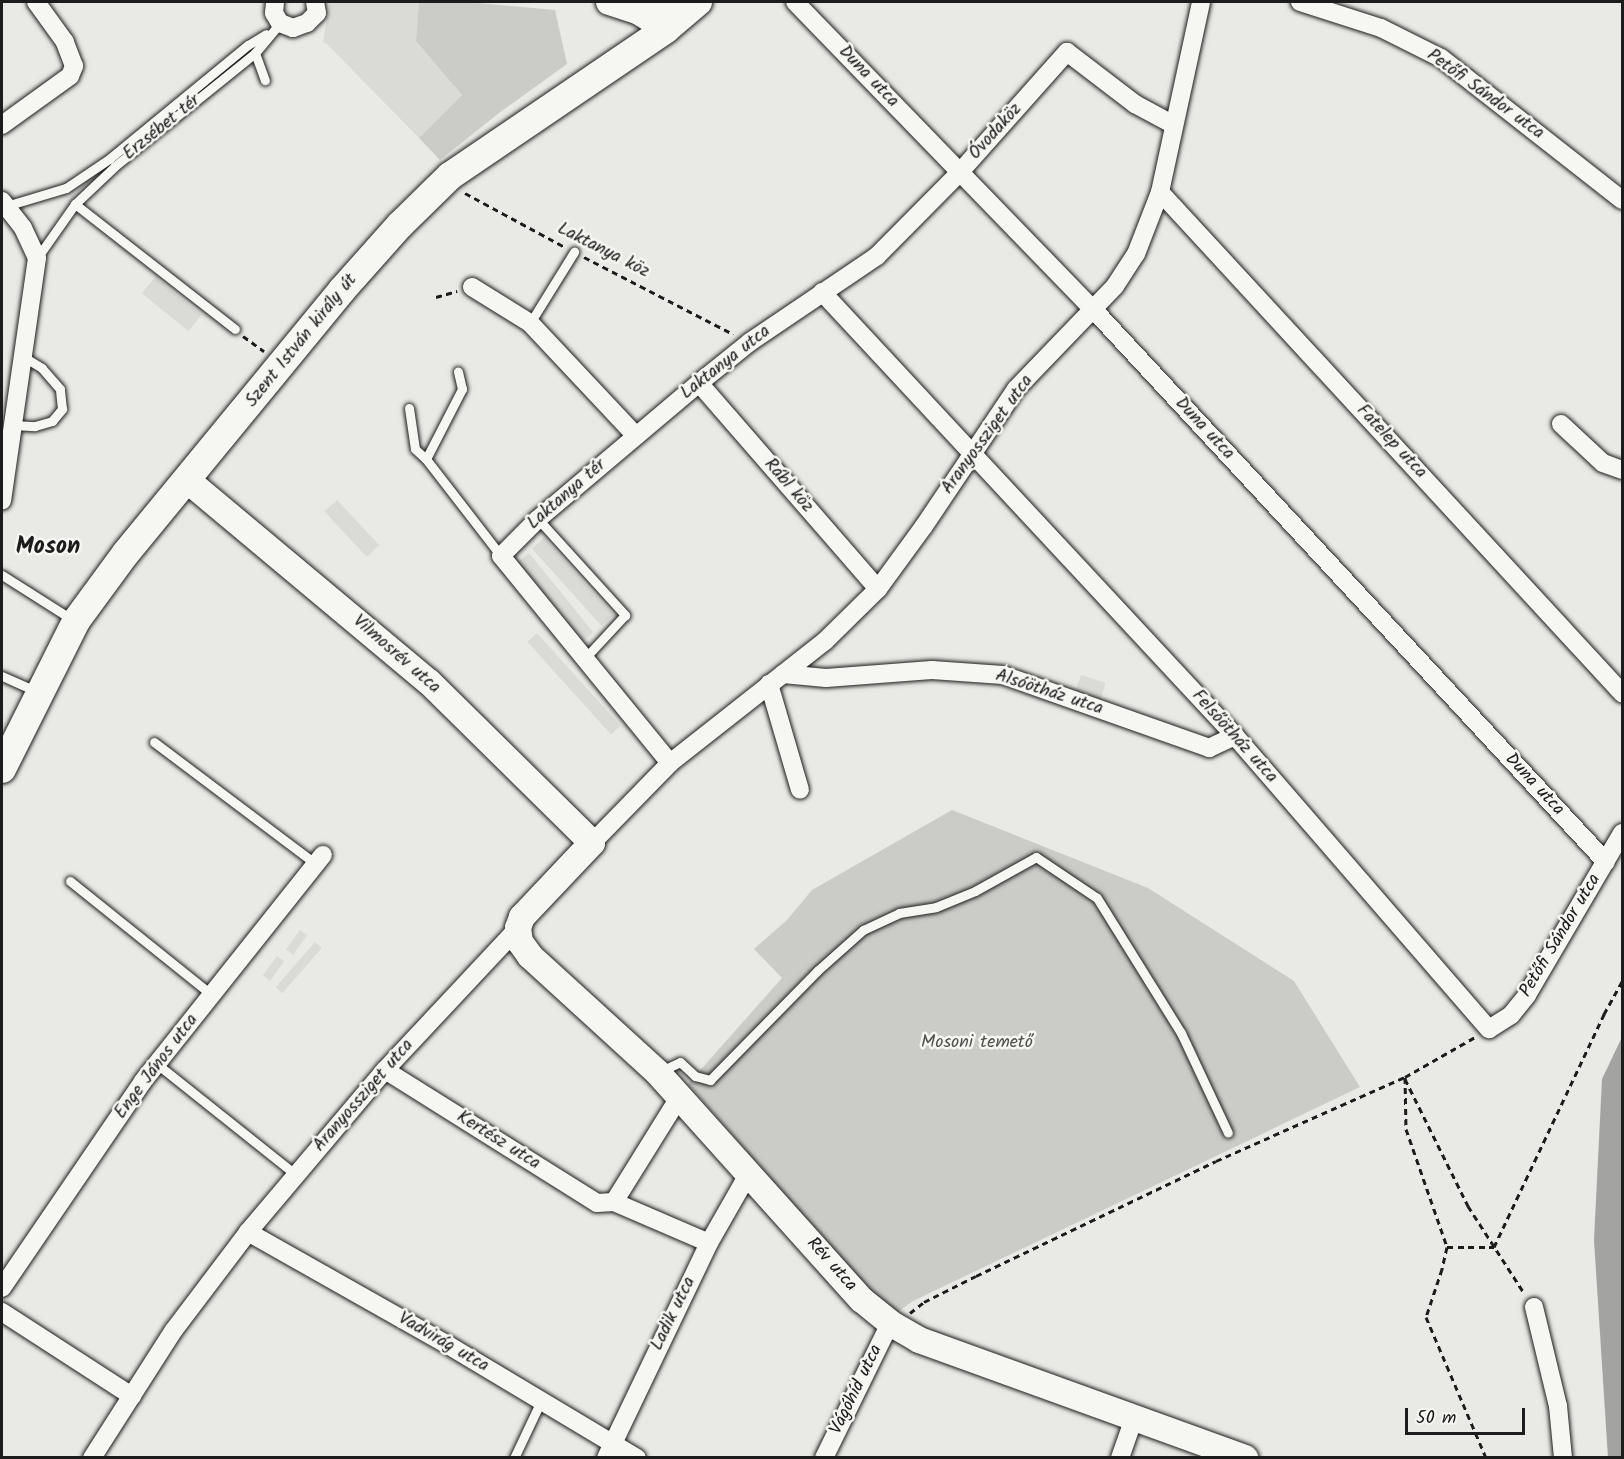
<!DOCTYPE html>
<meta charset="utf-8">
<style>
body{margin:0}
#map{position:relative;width:1624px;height:1459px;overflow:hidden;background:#e9e9e5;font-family:Kalam,sans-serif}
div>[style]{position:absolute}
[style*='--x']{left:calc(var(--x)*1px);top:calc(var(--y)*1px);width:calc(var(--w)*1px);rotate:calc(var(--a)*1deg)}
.built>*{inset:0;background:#dadad6;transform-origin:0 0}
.green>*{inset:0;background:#cbcbc7}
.water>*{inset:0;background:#a3a3a1}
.path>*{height:3px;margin-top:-1.5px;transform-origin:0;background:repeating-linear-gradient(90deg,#1c1c1c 0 6px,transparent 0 10.5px)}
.roads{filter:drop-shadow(0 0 2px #1c1c1c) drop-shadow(0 0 2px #1c1c1c)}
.lane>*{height:9px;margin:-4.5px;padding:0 4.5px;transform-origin:4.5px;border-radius:4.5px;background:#f6f6f2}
.street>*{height:18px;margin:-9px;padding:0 9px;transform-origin:9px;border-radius:9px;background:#f6f6f2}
.secondary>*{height:26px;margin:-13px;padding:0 13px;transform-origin:13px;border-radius:13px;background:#f6f6f2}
.primary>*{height:28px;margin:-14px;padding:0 14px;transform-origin:14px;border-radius:14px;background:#f6f6f2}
span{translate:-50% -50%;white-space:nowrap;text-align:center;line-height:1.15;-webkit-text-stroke:5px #f6f6f2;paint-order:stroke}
.street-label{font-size:18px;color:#1c1c1c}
.park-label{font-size:18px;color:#51514f}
.district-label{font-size:24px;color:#1c1c1c;font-weight:700}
.frame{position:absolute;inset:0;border:3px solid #1c1c1c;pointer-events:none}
.scale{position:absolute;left:1405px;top:1408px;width:120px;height:27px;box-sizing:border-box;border:3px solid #1c1c1c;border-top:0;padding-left:8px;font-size:18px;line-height:21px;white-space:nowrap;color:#1c1c1c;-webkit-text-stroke:4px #f6f6f2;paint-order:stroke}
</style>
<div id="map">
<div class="built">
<i style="clip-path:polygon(330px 2px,419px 2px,416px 41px,462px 95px,419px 138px,328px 45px,323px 42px)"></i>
<i style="left:155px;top:277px;width:60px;height:21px;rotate:39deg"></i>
<i style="left:337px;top:500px;width:62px;height:17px;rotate:47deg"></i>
<i style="left:544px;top:538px;width:104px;height:16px;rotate:48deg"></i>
<i style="left:529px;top:553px;width:102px;height:16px;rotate:51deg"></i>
<i style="left:537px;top:633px;width:125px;height:13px;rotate:48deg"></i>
<i style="left:1081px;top:675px;width:26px;height:19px;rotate:18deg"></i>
<i style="left:300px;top:930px;width:9px;height:24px;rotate:36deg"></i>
<i style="left:315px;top:942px;width:9px;height:60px;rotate:41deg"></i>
<i style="left:277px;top:956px;width:9px;height:24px;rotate:36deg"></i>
</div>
<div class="green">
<i style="clip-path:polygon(419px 2px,467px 2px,555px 10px,567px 64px,499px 113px,440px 160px,419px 138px,462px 95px,416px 41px)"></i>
<i style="clip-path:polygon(952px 810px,1148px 888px,1294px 981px,1360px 1087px,913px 1301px,892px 1316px,688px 1084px,782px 978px,754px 949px,787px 920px,812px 890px)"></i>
</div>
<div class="water">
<i style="clip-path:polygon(1622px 1037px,1622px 1457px,1608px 1458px,1594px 1240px,1602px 1079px)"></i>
</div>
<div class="path">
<i style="--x:465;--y:193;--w:114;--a:28.4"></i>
<i style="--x:584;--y:257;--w:168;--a:27.3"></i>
<i style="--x:436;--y:297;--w:22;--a:-16"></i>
<i style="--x:243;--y:336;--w:26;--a:36"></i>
<i style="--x:1405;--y:1077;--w:52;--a:88.9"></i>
<i style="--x:1406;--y:1129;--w:125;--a:70.8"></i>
<i style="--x:1447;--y:1247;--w:23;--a:103"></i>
<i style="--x:1442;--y:1269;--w:51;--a:108.4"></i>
<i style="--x:1426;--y:1317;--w:153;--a:66.9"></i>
<i style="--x:1405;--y:1079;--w:142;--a:63.6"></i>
<i style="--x:1468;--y:1206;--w:103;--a:57.2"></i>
<i style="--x:1447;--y:1247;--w:47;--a:0"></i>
<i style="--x:1494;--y:1247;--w:258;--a:-64.7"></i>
<i style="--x:1604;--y:1014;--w:38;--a:-61"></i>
<i style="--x:910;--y:1313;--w:18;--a:-38"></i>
<i style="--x:924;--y:1302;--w:58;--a:-26.6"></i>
<i style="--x:976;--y:1276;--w:266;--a:-25.6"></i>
<i style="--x:1216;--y:1161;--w:207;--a:-24"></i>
<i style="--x:1405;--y:1077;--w:81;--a:-29.7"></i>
</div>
<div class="roads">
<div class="lane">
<i style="--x:255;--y:53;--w:29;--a:70"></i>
<i style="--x:75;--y:204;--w:203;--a:38"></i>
<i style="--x:6;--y:206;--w:63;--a:-16.7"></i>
<i style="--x:66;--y:188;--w:52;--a:-34"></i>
<i style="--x:109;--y:159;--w:180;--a:-39.4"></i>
<i style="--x:248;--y:45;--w:21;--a:-31"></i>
<i style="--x:37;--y:258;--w:66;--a:-54.9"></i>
<i style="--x:75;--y:204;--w:55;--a:-43.5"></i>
<i style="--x:115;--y:166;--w:180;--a:-38.9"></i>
<i style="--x:255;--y:53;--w:39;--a:-50"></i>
<i style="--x:530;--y:323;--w:84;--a:-58.2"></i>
<i style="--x:409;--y:408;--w:41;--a:81.7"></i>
<i style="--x:415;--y:449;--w:15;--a:42"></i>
<i style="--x:426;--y:459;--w:123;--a:52.3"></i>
<i style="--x:13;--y:425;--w:22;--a:3"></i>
<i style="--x:35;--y:426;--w:18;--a:-16"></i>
<i style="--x:52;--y:421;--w:16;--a:-50"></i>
<i style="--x:62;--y:409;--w:20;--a:-96"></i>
<i style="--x:60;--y:389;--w:28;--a:-131"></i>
<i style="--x:42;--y:368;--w:23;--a:-149"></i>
<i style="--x:426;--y:459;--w:79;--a:-62.8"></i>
<i style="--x:462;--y:389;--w:18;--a:-103"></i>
<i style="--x:538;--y:519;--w:130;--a:47.8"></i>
<i style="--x:625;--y:615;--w:59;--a:132.9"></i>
<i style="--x:2;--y:575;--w:84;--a:32.4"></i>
<i style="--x:2;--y:676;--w:39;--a:24"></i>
<i style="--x:154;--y:742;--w:203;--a:37"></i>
<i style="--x:70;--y:881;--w:182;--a:38.8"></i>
<i style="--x:157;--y:1064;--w:178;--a:38.6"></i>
<i style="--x:661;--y:1071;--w:21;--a:-25"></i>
<i style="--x:680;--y:1062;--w:21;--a:43"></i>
<i style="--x:695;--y:1076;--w:16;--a:15"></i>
<i style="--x:710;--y:1080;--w:153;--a:-45.5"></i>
<i style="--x:817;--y:971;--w:62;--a:-41.7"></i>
<i style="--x:863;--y:930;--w:40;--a:-25"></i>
<i style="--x:899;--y:913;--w:37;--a:-9"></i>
<i style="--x:936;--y:907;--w:42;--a:-22.3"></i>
<i style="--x:975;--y:891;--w:70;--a:-29.1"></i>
<i style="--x:1036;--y:857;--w:73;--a:33.9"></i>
<i style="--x:1097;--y:898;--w:159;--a:58.1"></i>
<i style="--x:1181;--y:1033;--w:110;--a:64.8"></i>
<i style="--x:514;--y:1458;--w:63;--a:-64.7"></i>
</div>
<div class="street">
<i style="--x:275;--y:2;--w:11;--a:95"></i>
<i style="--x:274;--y:13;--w:12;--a:59"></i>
<i style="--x:280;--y:23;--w:14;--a:21"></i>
<i style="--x:293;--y:28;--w:15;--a:-20"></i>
<i style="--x:307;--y:23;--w:14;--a:-45"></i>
<i style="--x:317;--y:13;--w:11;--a:-100"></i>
<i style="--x:795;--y:2;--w:428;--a:45.9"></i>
<i style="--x:1093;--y:309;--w:754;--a:47.15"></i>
<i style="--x:1300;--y:2;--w:85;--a:17.8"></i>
<i style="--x:1381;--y:28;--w:67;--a:26.6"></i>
<i style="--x:1441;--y:58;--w:230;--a:38.1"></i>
<i style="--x:2;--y:125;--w:84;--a:-35.8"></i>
<i style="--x:70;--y:76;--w:11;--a:-68"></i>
<i style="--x:74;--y:66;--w:26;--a:-111"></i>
<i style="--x:65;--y:42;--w:49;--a:-125.9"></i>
<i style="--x:1160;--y:192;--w:682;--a:47.32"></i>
<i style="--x:2;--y:201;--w:34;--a:52"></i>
<i style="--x:23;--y:228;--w:33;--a:65"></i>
<i style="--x:37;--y:258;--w:245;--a:98.2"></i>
<i style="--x:472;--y:287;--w:68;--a:31.8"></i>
<i style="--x:530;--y:323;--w:155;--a:46.8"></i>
<i style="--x:822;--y:292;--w:606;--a:47.07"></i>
<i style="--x:1235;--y:736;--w:388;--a:49.1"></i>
<i style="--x:1489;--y:1029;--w:26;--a:-32"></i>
<i style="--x:1511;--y:1015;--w:26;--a:-51"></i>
<i style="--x:1527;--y:995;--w:188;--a:-59.6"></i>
<i style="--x:699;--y:383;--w:273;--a:49"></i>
<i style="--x:1561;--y:424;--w:57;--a:42.9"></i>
<i style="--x:1603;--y:463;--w:20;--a:20"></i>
<i style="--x:783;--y:674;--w:43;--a:5.3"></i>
<i style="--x:826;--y:678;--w:106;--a:-4.3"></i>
<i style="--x:932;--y:670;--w:71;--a:4"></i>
<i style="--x:1003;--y:675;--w:219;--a:19.5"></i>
<i style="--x:1209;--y:748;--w:29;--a:-25"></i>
<i style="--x:769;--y:684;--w:110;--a:73.7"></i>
<i style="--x:670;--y:763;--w:267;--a:-129.2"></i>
<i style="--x:501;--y:556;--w:52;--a:-45"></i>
<i style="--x:538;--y:519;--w:211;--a:-40.2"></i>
<i style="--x:699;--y:383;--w:65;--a:-38.8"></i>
<i style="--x:750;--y:342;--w:153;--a:-34.1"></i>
<i style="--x:877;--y:256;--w:118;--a:-45.3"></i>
<i style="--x:960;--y:172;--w:161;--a:-48.3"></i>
<i style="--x:1067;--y:52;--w:86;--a:37.4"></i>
<i style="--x:1135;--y:104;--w:44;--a:28.3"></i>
<i style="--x:592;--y:843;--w:112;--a:-45.7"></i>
<i style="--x:670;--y:763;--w:197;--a:-38.2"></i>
<i style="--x:825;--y:641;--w:74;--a:-44.5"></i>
<i style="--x:878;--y:589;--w:78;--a:-53.9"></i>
<i style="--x:924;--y:526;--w:165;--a:-56.1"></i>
<i style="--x:1016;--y:389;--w:143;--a:-46.1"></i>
<i style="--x:1115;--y:286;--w:38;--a:-57"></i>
<i style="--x:1136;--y:254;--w:66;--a:-68.8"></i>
<i style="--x:1160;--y:192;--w:194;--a:-77.8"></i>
<i style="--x:385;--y:1070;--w:250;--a:32.1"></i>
<i style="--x:597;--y:1203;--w:17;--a:-3"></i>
<i style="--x:614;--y:1202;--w:103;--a:23.3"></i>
<i style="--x:614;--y:1202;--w:125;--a:-58.1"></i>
<i style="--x:248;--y:1232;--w:230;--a:29.5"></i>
<i style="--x:448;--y:1345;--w:220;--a:30.9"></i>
<i style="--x:2;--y:1288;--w:250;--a:-55.7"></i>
<i style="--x:143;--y:1081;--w:289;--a:-51.5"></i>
<i style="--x:1534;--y:1307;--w:102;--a:76.4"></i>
<i style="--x:1558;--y:1406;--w:52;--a:84.5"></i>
<i style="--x:2;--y:1312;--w:155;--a:32.9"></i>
<i style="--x:92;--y:1458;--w:152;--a:-57.4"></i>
<i style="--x:174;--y:1330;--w:123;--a:-52.9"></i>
<i style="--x:248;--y:1232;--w:212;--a:-49.8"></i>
<i style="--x:385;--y:1070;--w:195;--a:-46.9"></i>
<i style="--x:606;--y:1458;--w:238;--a:-64.4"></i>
<i style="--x:709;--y:1243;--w:81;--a:-60.3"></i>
<i style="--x:824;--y:1458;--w:150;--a:-63.9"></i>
<i style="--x:1120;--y:1458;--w:42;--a:-70.7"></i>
</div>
<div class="secondary">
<i style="--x:609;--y:2;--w:32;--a:18"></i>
<i style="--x:639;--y:12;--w:32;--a:32"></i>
<i style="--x:628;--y:4;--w:50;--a:-2.3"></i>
<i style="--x:187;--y:480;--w:315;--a:39.9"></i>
<i style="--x:429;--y:682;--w:229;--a:44.6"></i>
<i style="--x:592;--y:843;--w:102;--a:133.4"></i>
<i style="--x:522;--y:917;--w:12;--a:110"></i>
<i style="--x:518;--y:928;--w:14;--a:82"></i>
<i style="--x:520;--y:942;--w:17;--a:54"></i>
<i style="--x:530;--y:956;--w:173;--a:42.4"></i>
<i style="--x:658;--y:1073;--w:305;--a:48.1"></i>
<i style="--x:862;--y:1300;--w:36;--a:39"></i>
<i style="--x:890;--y:1323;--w:34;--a:30"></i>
<i style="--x:919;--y:1340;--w:347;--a:19.9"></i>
</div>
<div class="primary">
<i style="--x:2;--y:769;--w:165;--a:-63.4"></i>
<i style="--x:76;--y:621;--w:84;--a:-53.7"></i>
<i style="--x:126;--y:553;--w:340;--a:-50.6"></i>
<i style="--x:342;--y:290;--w:87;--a:-48.3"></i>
<i style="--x:400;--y:225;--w:70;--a:-44.4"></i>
<i style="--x:450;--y:176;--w:261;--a:-34.2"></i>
<i style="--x:666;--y:29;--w:42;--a:-40.2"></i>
</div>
</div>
<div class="street-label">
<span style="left:868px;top:77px;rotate:46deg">Duna utca</span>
<span style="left:1485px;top:95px;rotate:36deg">Petőfi Sándor utca</span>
<span style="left:162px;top:128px;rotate:-39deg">Erzsébet tér</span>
<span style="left:996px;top:132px;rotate:-48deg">Óvodaköz</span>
<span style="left:603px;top:251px;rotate:27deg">Laktanya köz</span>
<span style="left:302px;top:341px;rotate:-51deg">Szent István király út</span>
<span style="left:726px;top:363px;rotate:-38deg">Laktanya utca</span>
<span style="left:1204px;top:429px;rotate:47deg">Duna utca</span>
<span style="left:988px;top:435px;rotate:-54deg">Aranyossziget utca</span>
<span style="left:1391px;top:442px;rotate:47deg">Fatelep utca</span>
<span style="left:788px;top:486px;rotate:49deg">Rábl köz</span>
<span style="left:567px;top:495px;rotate:-41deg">Laktanya tér</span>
<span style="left:396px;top:655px;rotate:41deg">Vilmosrév utca</span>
<span style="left:1049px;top:693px;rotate:18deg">Alsóötház utca</span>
<span style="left:1234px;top:737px;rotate:48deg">Felsőötház utca</span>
<span style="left:1534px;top:785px;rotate:47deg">Duna utca</span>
<span style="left:1561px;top:936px;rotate:-59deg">Petőfi Sándor utca</span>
<span style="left:157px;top:1067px;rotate:-53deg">Enge János utca</span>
<span style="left:364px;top:1096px;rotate:-49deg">Aranyossziget utca</span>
<span style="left:498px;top:1141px;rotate:32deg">Kertész utca</span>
<span style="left:831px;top:1265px;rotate:48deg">Rév utca</span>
<span style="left:674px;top:1314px;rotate:-64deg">Ladik utca</span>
<span style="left:443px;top:1343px;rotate:30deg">Vadvirág utca</span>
<span style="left:857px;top:1390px;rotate:-64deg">Vágóhíd utca</span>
</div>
<div class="park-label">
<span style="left:977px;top:1043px">Mosoni temető</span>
</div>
<div class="district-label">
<span style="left:48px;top:547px">Moson</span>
</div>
<div class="frame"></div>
<div class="scale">50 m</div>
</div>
